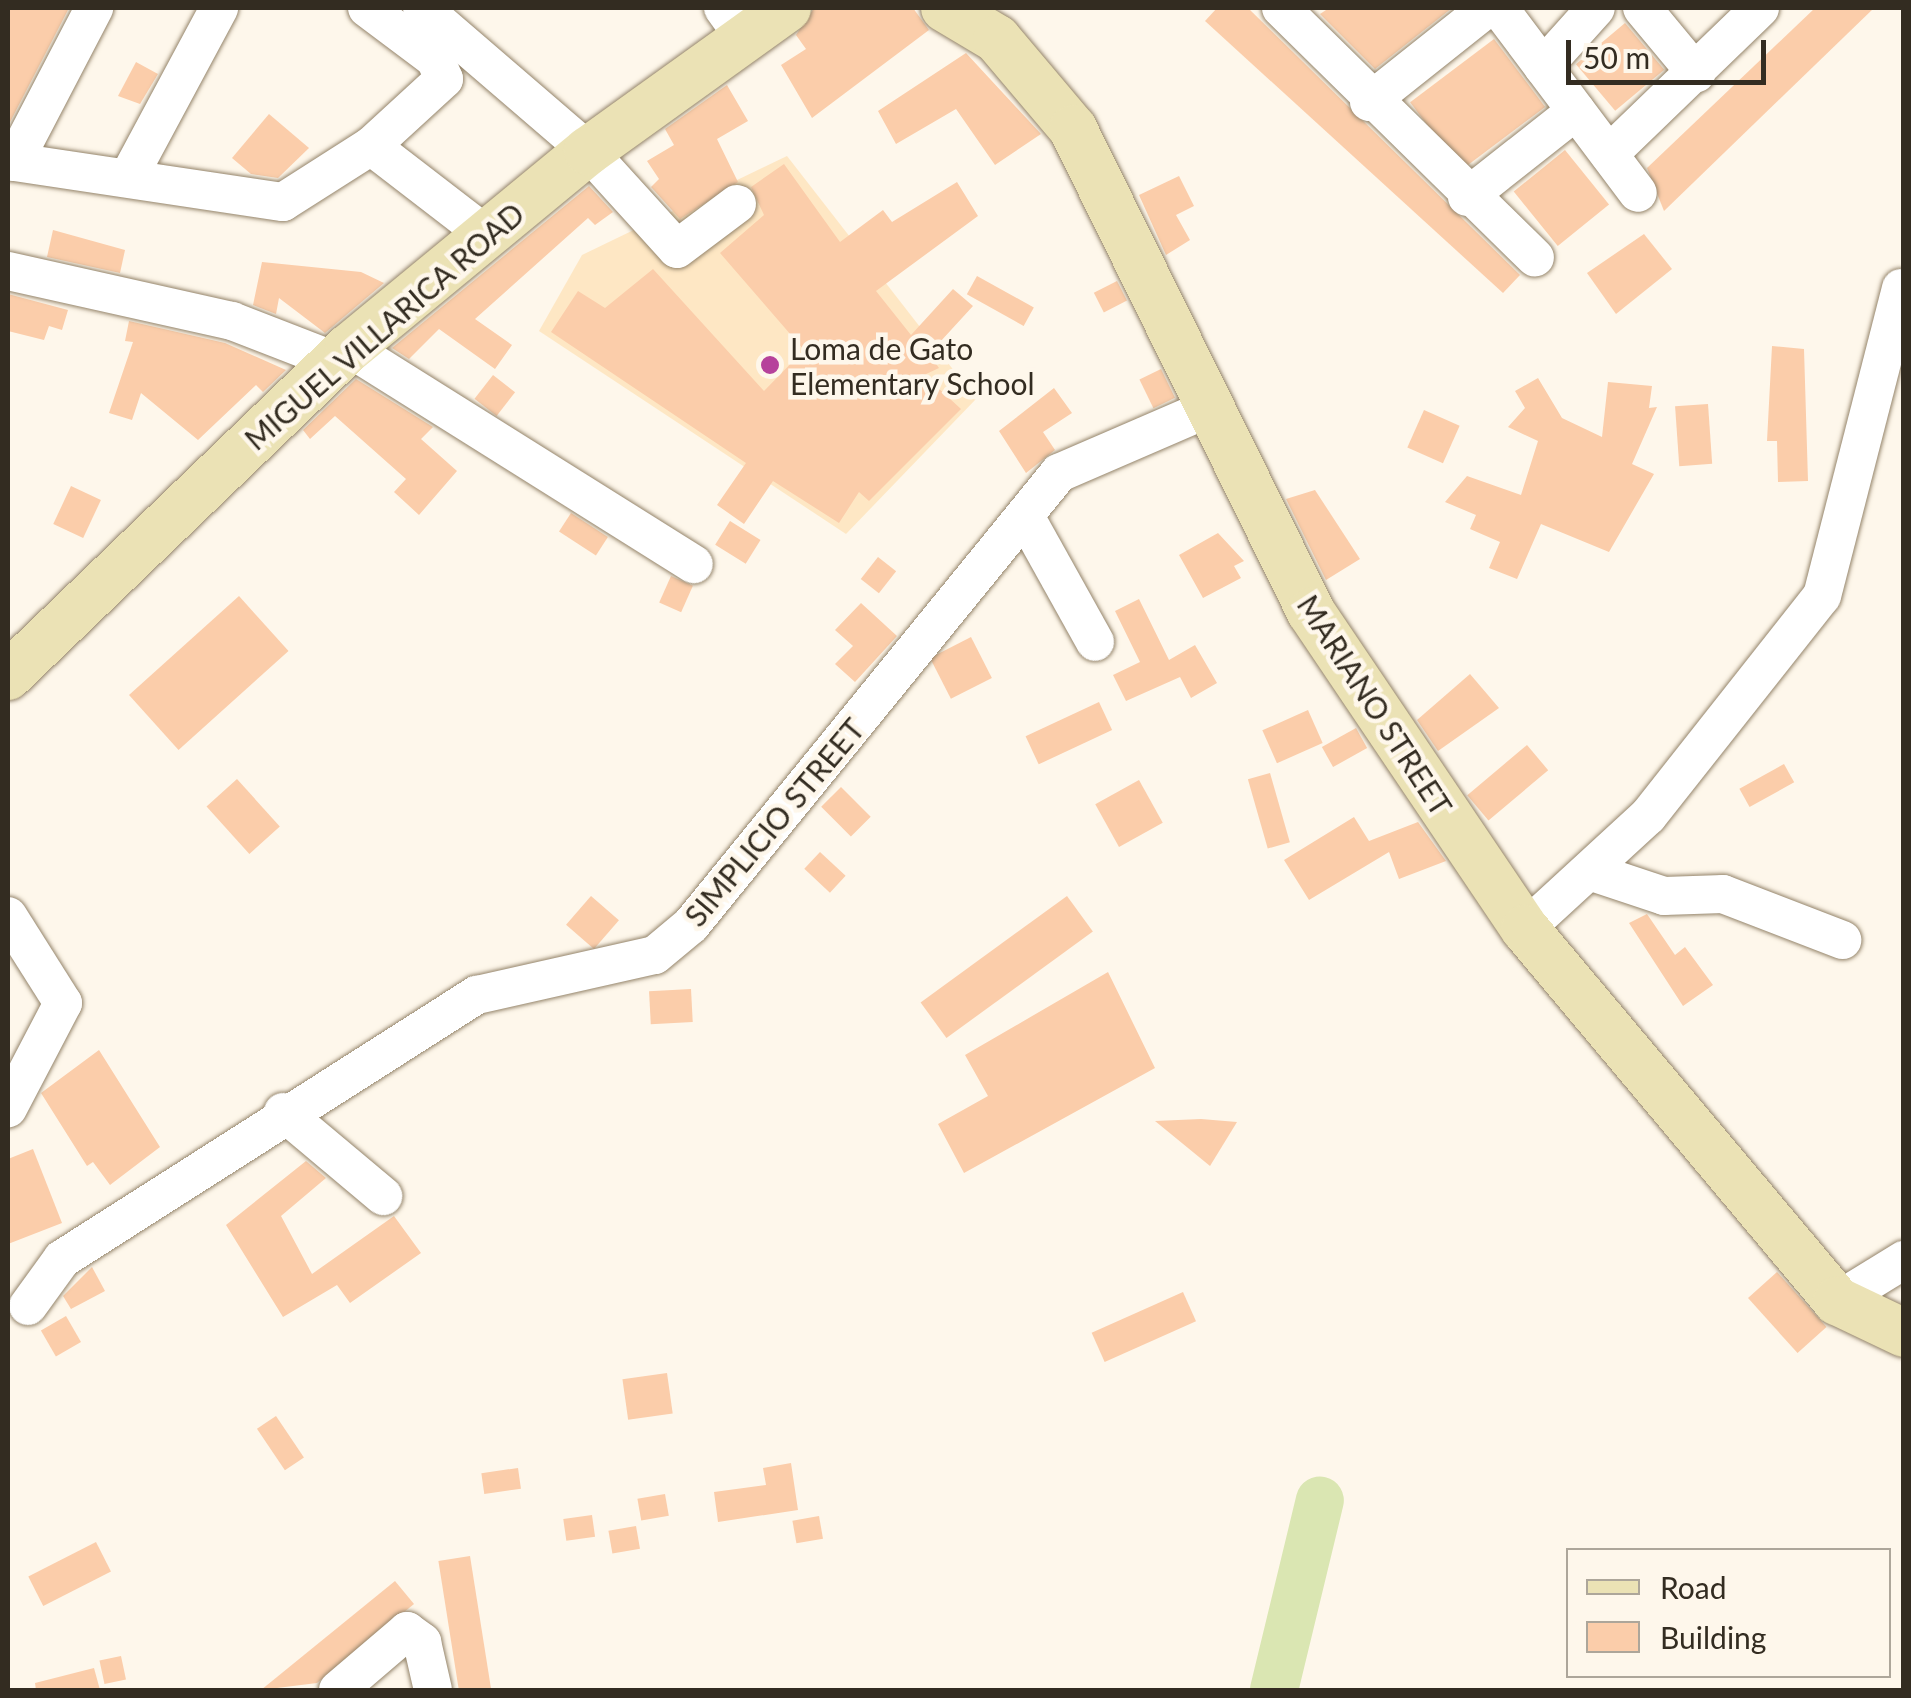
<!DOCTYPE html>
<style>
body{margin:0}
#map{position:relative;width:1911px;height:1698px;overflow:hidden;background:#fef7eb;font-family:Lato,sans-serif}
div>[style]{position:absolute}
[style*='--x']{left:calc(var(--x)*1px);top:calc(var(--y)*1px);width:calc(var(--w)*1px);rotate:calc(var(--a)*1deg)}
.built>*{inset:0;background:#fee7c4}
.river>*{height:48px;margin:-24px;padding:0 24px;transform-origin:24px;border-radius:24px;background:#dae6b2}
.building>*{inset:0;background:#fbcdaa;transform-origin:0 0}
.roads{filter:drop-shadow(0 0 2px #94846a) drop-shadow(0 0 2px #94846a)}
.minor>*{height:38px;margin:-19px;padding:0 19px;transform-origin:19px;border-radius:19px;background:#fff}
.major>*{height:48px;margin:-24px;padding:0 24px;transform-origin:24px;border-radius:24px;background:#ebe2b5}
.dots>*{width:28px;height:28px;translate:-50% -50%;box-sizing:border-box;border:5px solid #fef7eb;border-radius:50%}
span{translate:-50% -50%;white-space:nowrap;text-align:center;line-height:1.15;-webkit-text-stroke:9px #fef7eb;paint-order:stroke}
.street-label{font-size:30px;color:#332c21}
.poi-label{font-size:30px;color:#332c21}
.left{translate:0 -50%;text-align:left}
.frame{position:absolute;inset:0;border:10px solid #332c21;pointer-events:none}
.legend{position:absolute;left:1566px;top:1548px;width:325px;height:130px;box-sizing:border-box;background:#fef7eb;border:2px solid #ada69a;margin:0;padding:12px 18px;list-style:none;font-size:30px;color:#332c21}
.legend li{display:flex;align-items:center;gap:20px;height:50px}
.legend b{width:50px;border:2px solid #ada69a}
.scale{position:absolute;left:1566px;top:40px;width:200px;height:45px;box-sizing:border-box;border:5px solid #332c21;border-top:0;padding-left:12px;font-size:30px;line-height:35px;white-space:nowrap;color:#332c21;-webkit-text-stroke:8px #fef7eb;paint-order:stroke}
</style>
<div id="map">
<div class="built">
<i style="clip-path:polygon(787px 156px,976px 399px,846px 534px,539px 331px,582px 255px)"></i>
</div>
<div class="river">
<i style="--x:1274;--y:1690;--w:195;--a:-76.4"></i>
</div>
<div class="building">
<i style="clip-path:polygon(8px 8px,69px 8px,8px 126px)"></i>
<i style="clip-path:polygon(814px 8px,913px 8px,929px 30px,812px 118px,781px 65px,806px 49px,796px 35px)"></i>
<i style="clip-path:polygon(1217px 8px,1248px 8px,1520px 275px,1503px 293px,1205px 21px)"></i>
<i style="clip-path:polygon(1329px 8px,1452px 8px,1375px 69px,1320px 14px)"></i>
<i style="clip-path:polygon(1815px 8px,1874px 8px,1664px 211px,1647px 168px)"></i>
<i style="left:1625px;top:23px;width:61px;height:64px;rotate:50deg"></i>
<i style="left:1494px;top:39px;width:85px;height:105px;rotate:53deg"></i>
<i style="clip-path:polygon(966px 53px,1041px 134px,995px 165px,956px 109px,896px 144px,878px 111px)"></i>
<i style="clip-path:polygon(136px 62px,158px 74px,140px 104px,118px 96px)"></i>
<i style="clip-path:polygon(727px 85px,748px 121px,717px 139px,738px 182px,680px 219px,651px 187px,659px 179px,647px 161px,674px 145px,665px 129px)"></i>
<i style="clip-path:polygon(269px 114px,309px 148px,278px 178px,251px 174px,232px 158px)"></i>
<i style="left:1565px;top:150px;width:70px;height:66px;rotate:51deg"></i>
<i style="clip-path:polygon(784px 164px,840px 242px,883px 210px,892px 222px,957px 182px,978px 216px,876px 291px,911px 335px,953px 289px,973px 306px,929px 354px,939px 368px,924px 375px,961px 409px,869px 501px,859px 492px,839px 523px,773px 481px,744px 524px,717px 505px,746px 463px,551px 332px,578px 291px,605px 308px,653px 269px,764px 391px,804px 350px,720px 253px,764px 215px,751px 187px)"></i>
<i style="clip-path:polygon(1179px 176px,1194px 206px,1176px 215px,1190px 240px,1166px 255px,1139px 195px)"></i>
<i style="clip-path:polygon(589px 186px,613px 212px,595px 225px,588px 218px,475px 319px,512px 345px,495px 369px,439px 329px,409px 359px,392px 348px)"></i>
<i style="clip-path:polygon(53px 230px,125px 250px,120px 273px,47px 257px)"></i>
<i style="clip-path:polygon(1644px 234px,1672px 269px,1616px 314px,1587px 273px)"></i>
<i style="clip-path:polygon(262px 262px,361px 272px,384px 283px,325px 333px,279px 298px,276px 314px,253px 305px)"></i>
<i style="left:977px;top:276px;width:65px;height:21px;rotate:29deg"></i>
<i style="left:1117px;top:281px;width:22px;height:26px;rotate:63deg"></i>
<i style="clip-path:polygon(8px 294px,68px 310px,62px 330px,49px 326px,44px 340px,8px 331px)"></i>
<i style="clip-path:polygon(129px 321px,225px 343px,286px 370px,263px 392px,256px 385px,198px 440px,141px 393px,132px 420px,109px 413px,133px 342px,125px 341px)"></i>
<i style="clip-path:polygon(1772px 346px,1804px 349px,1808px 481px,1778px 482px,1777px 441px,1767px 441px)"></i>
<i style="left:1161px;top:369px;width:32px;height:24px;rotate:64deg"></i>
<i style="left:493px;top:375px;width:28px;height:30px;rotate:38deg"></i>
<i style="clip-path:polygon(1538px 378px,1562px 418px,1602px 437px,1608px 382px,1652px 386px,1649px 408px,1657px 407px,1632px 464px,1654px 474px,1609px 552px,1541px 524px,1517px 579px,1489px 568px,1500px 542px,1470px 529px,1476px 515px,1445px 502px,1467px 476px,1521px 495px,1538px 441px,1508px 427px,1525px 408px,1515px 391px)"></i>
<i style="clip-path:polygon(356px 379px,433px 427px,421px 439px,457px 471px,419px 515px,394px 492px,406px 479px,335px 416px,310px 439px,303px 430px)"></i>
<i style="clip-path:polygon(1054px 388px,1072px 413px,1043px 432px,1055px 450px,1026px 473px,999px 431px)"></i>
<i style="left:1708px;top:404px;width:60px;height:33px;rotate:86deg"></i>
<i style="left:1424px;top:410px;width:39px;height:41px;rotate:24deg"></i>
<i style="left:71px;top:486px;width:33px;height:42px;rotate:25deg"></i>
<i style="clip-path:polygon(1315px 490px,1360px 559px,1326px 580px,1286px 499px)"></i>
<i style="left:571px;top:513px;width:44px;height:22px;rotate:33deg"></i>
<i style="left:730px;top:521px;width:36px;height:28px;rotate:32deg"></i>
<i style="clip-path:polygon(1218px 533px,1244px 561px,1234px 566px,1241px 578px,1203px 598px,1179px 555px)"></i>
<i style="left:878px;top:557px;width:23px;height:28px;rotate:38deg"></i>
<i style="left:671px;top:576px;width:24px;height:29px;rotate:24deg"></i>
<i style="left:239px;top:596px;width:74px;height:148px;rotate:48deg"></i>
<i style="clip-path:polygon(1139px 599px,1169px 660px,1195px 645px,1217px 683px,1191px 698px,1180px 677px,1126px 701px,1113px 675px,1140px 662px,1115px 611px)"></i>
<i style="clip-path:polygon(861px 603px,897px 636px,855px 682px,835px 664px,853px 646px,835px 630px)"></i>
<i style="left:971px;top:637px;width:46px;height:46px;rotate:63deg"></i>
<i style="clip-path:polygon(1470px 674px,1499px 708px,1438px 751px,1417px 720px)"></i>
<i style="left:1099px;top:702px;width:31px;height:81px;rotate:65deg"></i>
<i style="left:1308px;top:710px;width:36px;height:50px;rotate:66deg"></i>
<i style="left:1356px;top:728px;width:23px;height:39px;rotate:61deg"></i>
<i style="left:1527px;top:745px;width:33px;height:78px;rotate:50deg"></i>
<i style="left:1784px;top:764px;width:21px;height:51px;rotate:61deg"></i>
<i style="left:1270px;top:773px;width:72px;height:23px;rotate:74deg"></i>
<i style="left:237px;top:779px;width:64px;height:41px;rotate:48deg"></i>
<i style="left:1139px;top:780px;width:49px;height:50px;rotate:61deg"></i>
<i style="left:841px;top:787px;width:42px;height:28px;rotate:45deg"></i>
<i style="clip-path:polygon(1354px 817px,1369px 841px,1418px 822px,1446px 861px,1399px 879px,1389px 852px,1309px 900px,1284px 860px)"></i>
<i style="left:820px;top:852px;width:35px;height:23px;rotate:43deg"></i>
<i style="left:591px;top:896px;width:37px;height:38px;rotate:41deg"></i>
<i style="left:1067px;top:896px;width:44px;height:181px;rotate:54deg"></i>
<i style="clip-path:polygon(1647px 914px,1675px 955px,1685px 947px,1713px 985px,1683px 1006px,1629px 923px)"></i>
<i style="clip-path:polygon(1108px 972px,1155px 1068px,964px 1173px,938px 1124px,988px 1096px,965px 1055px)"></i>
<i style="left:691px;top:989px;width:33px;height:42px;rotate:87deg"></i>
<i style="clip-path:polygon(99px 1050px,160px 1147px,110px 1185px,93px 1162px,87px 1166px,41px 1093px)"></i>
<i style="clip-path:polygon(1155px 1121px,1201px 1119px,1237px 1122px,1210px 1166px)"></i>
<i style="clip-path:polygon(33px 1149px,62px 1223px,8px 1244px,8px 1159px)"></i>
<i style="clip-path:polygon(306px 1161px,326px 1178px,281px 1216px,312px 1274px,394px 1216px,421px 1253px,350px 1303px,337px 1285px,283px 1317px,226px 1225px)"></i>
<i style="clip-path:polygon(92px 1267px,105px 1291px,71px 1309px,63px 1296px)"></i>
<i style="left:1777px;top:1272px;width:74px;height:39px;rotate:48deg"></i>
<i style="left:1183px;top:1292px;width:32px;height:100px;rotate:66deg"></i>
<i style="left:66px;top:1316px;width:30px;height:29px;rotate:60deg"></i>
<i style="left:667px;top:1373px;width:41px;height:45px;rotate:82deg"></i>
<i style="left:276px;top:1416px;width:50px;height:23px;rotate:56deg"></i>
<i style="clip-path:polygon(791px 1463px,798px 1510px,718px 1522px,714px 1492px,766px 1485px,763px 1468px)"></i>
<i style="left:518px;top:1468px;width:21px;height:37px;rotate:82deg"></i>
<i style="left:665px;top:1494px;width:22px;height:28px;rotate:80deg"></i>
<i style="left:592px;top:1515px;width:22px;height:29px;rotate:82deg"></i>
<i style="left:819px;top:1516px;width:23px;height:27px;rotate:80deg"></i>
<i style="left:636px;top:1526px;width:23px;height:28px;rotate:80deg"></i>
<i style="left:96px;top:1542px;width:33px;height:76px;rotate:63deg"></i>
<i style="left:470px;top:1556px;width:136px;height:32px;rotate:81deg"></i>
<i style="clip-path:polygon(395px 1581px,414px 1604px,317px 1683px,261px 1690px)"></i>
<i style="left:121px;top:1656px;width:24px;height:22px;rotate:78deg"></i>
<i style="clip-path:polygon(94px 1668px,100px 1690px,36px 1690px,35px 1683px)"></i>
</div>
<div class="roads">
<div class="minor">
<i style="--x:422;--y:8;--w:219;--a:40.7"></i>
<i style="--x:588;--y:151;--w:132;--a:47.8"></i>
<i style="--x:677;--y:249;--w:75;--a:-36.9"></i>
<i style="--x:723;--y:8;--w:37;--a:54"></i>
<i style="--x:1281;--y:8;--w:356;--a:44.5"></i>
<i style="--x:1499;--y:8;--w:231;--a:53.1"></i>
<i style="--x:1642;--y:8;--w:85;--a:50.3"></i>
<i style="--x:1543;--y:67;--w:79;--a:-48.1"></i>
<i style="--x:1369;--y:102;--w:151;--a:-38.5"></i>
<i style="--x:371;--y:146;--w:143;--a:37.6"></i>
<i style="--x:1609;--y:154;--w:210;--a:-44"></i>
<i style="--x:8;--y:161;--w:278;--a:8.5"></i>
<i style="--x:283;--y:202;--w:104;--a:-32.5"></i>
<i style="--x:371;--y:146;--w:99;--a:-42.5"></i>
<i style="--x:444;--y:79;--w:22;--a:-114"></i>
<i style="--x:435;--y:59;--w:85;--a:-143.1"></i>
<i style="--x:14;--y:162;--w:174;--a:-62.5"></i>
<i style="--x:128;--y:178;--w:193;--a:-61.8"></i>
<i style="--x:1467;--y:197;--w:139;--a:-38.3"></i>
<i style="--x:8;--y:271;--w:230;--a:12.6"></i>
<i style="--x:232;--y:321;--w:110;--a:21.2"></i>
<i style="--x:349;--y:348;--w:407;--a:32.1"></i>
<i style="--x:1025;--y:516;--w:144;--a:60.9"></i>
<i style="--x:1592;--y:872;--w:76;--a:18.4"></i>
<i style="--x:1664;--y:896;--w:59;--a:-1.9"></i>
<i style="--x:1723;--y:894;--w:128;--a:21.1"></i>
<i style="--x:8;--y:916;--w:103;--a:57.7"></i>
<i style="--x:63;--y:1003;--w:119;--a:117.6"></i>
<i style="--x:1525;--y:929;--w:167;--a:-42.6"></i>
<i style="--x:1648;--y:816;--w:280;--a:-51.7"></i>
<i style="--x:1822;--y:596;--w:318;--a:-75.6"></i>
<i style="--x:283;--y:1112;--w:131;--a:40"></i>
<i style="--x:1837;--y:1301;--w:79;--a:-31.5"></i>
<i style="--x:28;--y:1306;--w:58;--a:-54.1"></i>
<i style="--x:62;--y:1259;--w:492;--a:-32.5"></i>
<i style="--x:477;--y:995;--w:182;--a:-12.7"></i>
<i style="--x:655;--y:955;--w:47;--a:-39.8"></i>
<i style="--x:691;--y:925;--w:583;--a:-50.85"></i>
<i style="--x:1059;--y:473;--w:163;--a:-23.4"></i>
<i style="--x:338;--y:1690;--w:91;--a:-40.5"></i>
<i style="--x:407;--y:1631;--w:19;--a:36"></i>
<i style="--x:422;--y:1642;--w:49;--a:77.1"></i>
</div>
<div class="major">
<i style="--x:945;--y:8;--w:61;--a:30.8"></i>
<i style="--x:997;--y:39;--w:118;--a:49.8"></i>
<i style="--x:1073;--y:129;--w:538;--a:63.77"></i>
<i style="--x:1311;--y:612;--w:382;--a:56"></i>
<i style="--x:1525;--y:929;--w:486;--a:50"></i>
<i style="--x:1837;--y:1301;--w:74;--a:25.5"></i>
<i style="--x:8;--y:676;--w:473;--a:-43.9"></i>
<i style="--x:349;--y:348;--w:310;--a:-39.5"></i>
<i style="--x:588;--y:151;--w:245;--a:-35.7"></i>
</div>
</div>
<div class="dots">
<i style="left:770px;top:365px;background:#b6429b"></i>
</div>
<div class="street-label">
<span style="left:384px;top:326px;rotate:-41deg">MIGUEL VILLARICA ROAD</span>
<span style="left:1375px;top:705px;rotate:57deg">MARIANO STREET</span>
<span style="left:774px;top:822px;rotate:-50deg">SIMPLICIO STREET</span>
</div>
<div class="poi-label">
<span class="left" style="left:790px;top:365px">Loma de Gato<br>Elementary School</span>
</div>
<div class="frame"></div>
<ul class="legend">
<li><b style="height:12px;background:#ebe2b5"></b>Road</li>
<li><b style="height:28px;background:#fbcdaa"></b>Building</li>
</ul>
<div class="scale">50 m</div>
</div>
